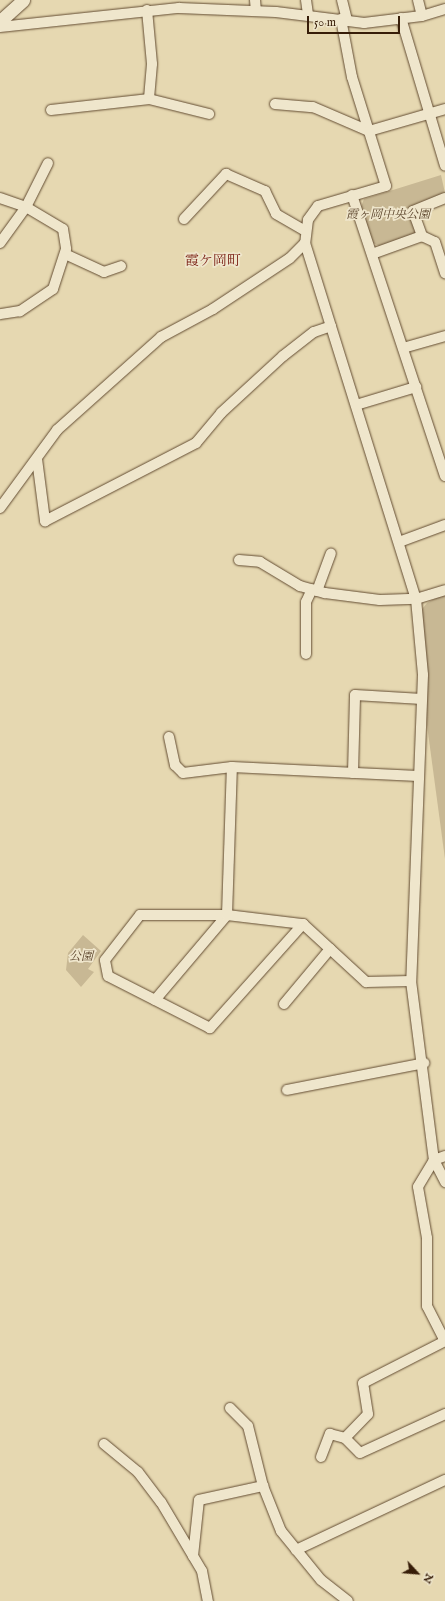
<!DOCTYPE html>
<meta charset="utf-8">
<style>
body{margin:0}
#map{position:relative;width:445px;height:1601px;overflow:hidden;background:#e6d8b1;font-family:"IM FELL English","Noto Serif JP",serif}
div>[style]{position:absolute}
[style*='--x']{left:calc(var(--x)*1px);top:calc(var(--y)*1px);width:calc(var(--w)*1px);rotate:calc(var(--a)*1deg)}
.green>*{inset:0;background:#c8b894}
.roads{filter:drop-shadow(0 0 1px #634c32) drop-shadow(0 0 1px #634c32)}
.minor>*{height:10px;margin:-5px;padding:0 5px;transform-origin:5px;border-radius:5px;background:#efe6cc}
.tertiary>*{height:13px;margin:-6.5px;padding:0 6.5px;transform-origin:6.5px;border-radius:6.5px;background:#efe6cc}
span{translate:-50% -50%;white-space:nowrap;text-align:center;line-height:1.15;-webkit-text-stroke:3.5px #efe6cc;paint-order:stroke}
.park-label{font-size:12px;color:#5b442b;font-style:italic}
.quarter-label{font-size:14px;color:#7a1f14}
.north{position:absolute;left:397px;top:1553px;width:40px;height:40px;-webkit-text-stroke:3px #efe6cc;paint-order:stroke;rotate:116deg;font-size:11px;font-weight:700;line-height:16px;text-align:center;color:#371d08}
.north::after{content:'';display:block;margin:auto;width:14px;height:18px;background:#371d08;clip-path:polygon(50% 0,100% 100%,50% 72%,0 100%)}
.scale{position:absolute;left:307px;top:16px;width:93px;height:18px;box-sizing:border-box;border:2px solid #371d08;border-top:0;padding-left:5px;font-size:12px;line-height:14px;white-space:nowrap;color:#371d08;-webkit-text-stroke:3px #efe6cc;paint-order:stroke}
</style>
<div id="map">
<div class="green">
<i style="clip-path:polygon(441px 175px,445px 193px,410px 209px,417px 233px,379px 246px,373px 243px,361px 207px,364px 199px)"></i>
<i style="clip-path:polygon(445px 593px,445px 859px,415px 636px,419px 613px,427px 603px)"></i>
<i style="clip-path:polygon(83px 935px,101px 951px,88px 969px,94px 972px,81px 987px,66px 970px,68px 953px)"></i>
</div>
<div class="roads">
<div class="minor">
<i style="--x:255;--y:0;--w:11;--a:85"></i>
<i style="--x:306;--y:0;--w:15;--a:82"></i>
<i style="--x:342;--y:0;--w:21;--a:76"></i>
<i style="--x:418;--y:0;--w:16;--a:76"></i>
<i style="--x:147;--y:10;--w:54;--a:84.7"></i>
<i style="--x:152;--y:64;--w:35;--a:95"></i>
<i style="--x:149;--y:99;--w:62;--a:14"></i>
<i style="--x:401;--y:18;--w:154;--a:73.4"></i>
<i style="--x:341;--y:19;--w:59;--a:79.3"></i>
<i style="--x:352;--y:77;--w:114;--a:72.7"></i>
<i style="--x:386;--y:186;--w:71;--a:163.6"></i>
<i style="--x:318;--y:206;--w:17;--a:126"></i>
<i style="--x:308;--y:220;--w:23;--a:97"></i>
<i style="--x:305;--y:243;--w:373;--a:72.7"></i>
<i style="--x:416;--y:599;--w:76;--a:84.7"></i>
<i style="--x:423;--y:675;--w:306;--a:92.2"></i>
<i style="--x:411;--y:981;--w:180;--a:82.7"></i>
<i style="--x:434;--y:1160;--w:25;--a:63"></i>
<i style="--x:0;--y:27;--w:180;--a:-6.1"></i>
<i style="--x:179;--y:8;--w:97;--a:2.4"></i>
<i style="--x:276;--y:12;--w:89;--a:7.1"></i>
<i style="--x:364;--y:23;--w:58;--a:-6.9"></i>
<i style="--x:422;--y:16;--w:24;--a:-17"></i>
<i style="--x:275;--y:104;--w:38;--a:5"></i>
<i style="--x:313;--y:107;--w:61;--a:23.2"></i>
<i style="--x:369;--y:131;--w:79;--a:-16.1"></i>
<i style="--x:51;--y:110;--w:99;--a:-6.4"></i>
<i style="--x:352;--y:195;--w:296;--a:71.7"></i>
<i style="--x:0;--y:198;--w:28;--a:19"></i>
<i style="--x:26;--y:207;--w:43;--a:30.7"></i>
<i style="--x:63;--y:229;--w:20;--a:81"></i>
<i style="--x:66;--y:249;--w:42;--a:108"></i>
<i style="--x:53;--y:289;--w:40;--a:146"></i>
<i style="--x:20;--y:311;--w:20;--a:171"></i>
<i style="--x:445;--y:198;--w:35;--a:158"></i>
<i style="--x:413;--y:211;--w:27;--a:70"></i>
<i style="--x:422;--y:236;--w:14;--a:25"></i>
<i style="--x:435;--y:242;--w:33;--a:72"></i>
<i style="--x:184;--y:219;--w:62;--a:-47"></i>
<i style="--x:226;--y:174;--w:43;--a:23.6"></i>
<i style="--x:265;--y:191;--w:25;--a:64"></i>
<i style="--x:276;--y:214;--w:34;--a:30"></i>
<i style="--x:0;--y:243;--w:44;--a:-54.2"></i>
<i style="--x:26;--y:207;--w:49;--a:-63.4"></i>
<i style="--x:65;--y:254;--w:43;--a:24.8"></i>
<i style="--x:104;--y:272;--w:18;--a:-19"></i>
<i style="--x:372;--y:254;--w:53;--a:-19.8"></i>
<i style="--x:403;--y:348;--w:44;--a:-15.9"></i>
<i style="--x:356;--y:405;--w:63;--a:-16.7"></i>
<i style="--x:37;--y:459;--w:63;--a:82.6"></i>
<i style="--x:45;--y:521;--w:170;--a:-27.3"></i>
<i style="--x:196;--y:443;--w:39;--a:-50"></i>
<i style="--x:221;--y:413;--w:84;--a:-42.6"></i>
<i style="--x:283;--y:356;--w:39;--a:-38"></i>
<i style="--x:314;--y:332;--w:18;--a:-19"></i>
<i style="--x:0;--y:508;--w:97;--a:-53.8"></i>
<i style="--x:57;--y:430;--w:140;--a:-41.8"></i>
<i style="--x:161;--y:337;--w:59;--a:-28.3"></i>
<i style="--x:213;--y:309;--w:92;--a:-33.5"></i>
<i style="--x:290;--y:258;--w:21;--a:-45"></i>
<i style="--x:399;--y:542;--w:49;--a:-20.3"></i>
<i style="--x:239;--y:560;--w:21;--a:5"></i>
<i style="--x:260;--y:562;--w:47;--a:31"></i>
<i style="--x:300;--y:586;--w:26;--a:16"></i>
<i style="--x:325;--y:593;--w:55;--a:7.3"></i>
<i style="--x:380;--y:600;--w:36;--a:-2"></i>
<i style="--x:416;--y:599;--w:30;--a:-17"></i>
<i style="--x:317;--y:591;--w:40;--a:-69.8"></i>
<i style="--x:306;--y:654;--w:52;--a:-90"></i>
<i style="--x:306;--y:602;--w:14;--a:-65"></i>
<i style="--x:169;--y:737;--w:29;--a:78"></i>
<i style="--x:175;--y:765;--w:11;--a:45"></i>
<i style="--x:183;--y:773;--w:49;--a:-7"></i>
<i style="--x:232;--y:767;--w:186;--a:2.8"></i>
<i style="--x:353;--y:773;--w:78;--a:-88.5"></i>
<i style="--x:355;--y:695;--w:67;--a:3.4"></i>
<i style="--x:303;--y:924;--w:140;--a:131.8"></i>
<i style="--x:210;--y:1028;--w:114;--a:-153"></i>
<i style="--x:108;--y:976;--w:16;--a:-101"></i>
<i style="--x:105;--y:960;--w:57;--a:-52.1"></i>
<i style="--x:140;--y:915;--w:87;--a:0"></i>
<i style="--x:227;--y:915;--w:77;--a:6.8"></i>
<i style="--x:303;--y:924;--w:86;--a:42.6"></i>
<i style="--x:366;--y:982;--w:45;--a:-1.3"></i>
<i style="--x:155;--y:1000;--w:111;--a:-49.7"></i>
<i style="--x:227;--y:915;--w:148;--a:-88.1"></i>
<i style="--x:284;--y:1004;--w:72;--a:-50.1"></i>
<i style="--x:287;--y:1090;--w:140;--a:-11.1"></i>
<i style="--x:445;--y:1156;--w:12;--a:160"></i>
<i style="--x:434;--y:1160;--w:31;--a:121"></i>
<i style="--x:418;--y:1187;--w:52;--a:80"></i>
<i style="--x:427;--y:1238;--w:68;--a:90"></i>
<i style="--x:427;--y:1306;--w:39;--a:63"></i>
<i style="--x:230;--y:1408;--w:25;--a:45"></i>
<i style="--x:248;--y:1426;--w:62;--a:76"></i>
<i style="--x:263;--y:1486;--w:48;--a:68.2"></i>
<i style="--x:281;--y:1531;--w:63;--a:50.8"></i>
<i style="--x:321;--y:1580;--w:34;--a:38"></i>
<i style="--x:345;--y:1438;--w:21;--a:45"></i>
<i style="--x:360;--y:1453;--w:94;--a:-24.6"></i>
<i style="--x:104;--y:1444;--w:44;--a:39.5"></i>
<i style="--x:138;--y:1472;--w:38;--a:53"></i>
<i style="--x:161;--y:1502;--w:80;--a:59.3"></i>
<i style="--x:202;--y:1571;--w:31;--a:79"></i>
<i style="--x:321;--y:1457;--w:25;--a:-69"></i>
<i style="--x:330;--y:1434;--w:16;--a:15"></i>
<i style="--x:345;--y:1438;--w:33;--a:-46"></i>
<i style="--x:368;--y:1414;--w:31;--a:-99"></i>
<i style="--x:363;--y:1383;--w:92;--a:-27.1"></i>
<i style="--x:296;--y:1550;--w:165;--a:-25.2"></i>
<i style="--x:193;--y:1556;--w:56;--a:-83.9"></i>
<i style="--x:199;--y:1500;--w:66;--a:-12.3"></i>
</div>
<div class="tertiary">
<i style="--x:0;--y:21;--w:31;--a:-42"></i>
</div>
</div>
<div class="park-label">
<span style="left:388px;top:215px">霞ヶ岡中央公園</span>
<span style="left:81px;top:957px">公園</span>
</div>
<div class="quarter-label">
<span style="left:213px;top:261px">霞ケ岡町</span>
</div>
<div class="north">N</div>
<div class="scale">50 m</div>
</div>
